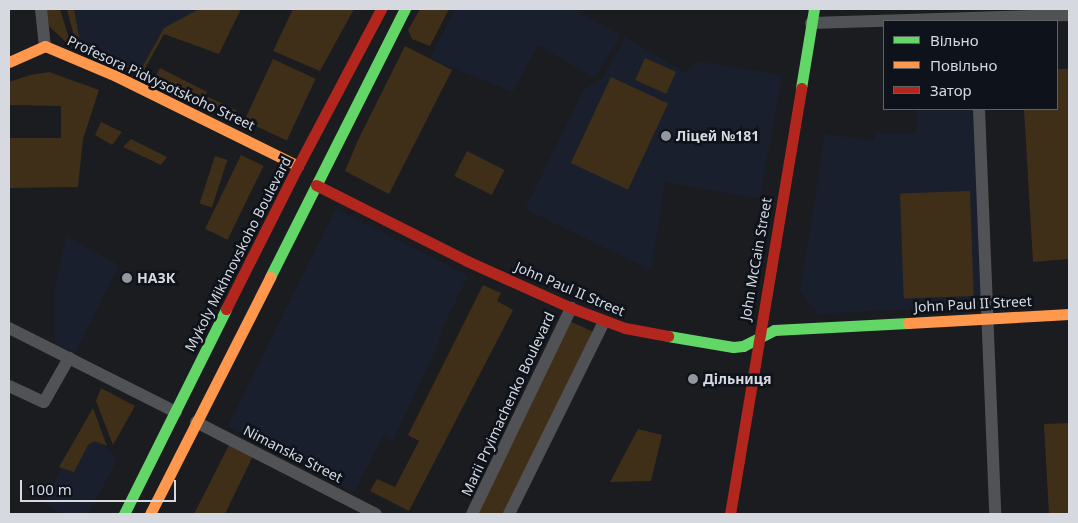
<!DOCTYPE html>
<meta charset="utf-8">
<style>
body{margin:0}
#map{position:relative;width:1078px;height:523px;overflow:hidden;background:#1a1c20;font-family:"Noto Sans",sans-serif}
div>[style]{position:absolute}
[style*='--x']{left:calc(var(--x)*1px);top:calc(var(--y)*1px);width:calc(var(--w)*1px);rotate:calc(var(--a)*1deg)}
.built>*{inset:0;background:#1a1f2d}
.green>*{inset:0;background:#3f2f18;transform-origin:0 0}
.street>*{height:12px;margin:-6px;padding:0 6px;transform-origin:6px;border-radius:6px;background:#515255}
.fast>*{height:11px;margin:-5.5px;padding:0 5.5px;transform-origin:5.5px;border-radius:5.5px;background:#63d668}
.slow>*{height:11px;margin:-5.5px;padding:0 5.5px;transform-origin:5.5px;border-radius:5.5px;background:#ff974d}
.jam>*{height:11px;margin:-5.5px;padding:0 5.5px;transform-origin:5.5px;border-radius:5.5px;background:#b3261e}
.dots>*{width:14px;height:14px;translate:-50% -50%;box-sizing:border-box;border:2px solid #0e121a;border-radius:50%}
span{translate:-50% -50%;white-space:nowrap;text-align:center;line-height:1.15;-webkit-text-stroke:5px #0e121a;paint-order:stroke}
.street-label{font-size:14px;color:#d6d9e0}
.poi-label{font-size:14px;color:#d6d9e0;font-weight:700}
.left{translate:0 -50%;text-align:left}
.frame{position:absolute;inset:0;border:10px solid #d6d9e0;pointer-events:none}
.legend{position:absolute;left:883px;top:20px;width:175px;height:90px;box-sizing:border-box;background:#0e121a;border:1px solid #5e6269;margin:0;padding:6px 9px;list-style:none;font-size:15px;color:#d6d9e0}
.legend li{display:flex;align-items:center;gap:10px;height:25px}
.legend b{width:25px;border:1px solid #5e6269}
.scale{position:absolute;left:20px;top:480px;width:156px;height:22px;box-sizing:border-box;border:2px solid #d6d9e0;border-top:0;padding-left:6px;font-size:15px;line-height:18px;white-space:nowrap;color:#d6d9e0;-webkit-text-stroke:4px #0e121a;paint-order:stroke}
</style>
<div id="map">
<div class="built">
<i style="clip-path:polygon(74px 9px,199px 9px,164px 28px,140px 71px,80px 42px)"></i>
<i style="clip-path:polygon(455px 9px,571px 9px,620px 34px,618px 41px,594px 78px,538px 45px,513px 92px,430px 59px)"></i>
<i style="clip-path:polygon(625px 37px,686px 73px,696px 61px,782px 75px,760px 199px,665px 182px,651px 270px,525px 209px,584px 89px,603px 78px)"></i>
<i style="clip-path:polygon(917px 109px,975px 109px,980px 305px,818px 314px,800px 291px,825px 134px,874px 141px,875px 133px,916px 134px)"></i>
<i style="clip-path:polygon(336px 208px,468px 276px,444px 325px,437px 347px,393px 440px,384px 435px,354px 492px,228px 426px)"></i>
<i style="clip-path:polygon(66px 236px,119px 265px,75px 354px,55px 345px,55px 287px)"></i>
<i style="clip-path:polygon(81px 430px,108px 449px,117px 461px,88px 514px,64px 514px,44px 504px)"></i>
</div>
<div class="green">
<i style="clip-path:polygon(46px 9px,60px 9px,72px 48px,49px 26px)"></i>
<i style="clip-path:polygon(67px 9px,74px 9px,80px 42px,140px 71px,164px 28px,199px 9px,241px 9px,219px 54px,164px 34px,142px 74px,76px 44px)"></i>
<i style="clip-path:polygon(293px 9px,354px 9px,320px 71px,273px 51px)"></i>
<i style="clip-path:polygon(420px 9px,449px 9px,430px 46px,412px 39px,408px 30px)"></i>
<i style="clip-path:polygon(405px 46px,452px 70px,389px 194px,345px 171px,358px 140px)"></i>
<i style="left:645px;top:58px;width:34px;height:24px;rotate:24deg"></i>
<i style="left:273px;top:59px;width:47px;height:68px;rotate:25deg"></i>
<i style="left:160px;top:68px;width:53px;height:15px;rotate:27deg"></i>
<i style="clip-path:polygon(1057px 69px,1069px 69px,1069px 259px,1033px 262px,1024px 109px,1057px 109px)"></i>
<i style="clip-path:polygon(49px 72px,99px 90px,83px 139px,78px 187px,9px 188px,9px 138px,61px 138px,61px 106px,9px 105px,9px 82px,30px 75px)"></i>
<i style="left:611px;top:77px;width:63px;height:95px;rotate:25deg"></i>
<i style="left:208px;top:97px;width:31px;height:10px;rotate:25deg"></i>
<i style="clip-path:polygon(101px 122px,122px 132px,112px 145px,95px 135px)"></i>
<i style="clip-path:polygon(131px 139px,167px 157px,161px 165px,123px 147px)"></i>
<i style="left:467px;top:151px;width:42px;height:28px;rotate:27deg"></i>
<i style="left:241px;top:155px;width:25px;height:82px;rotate:26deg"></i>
<i style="left:215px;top:156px;width:13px;height:50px;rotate:18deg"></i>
<i style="left:970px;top:191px;width:105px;height:70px;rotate:88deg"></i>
<i style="clip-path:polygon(483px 285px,501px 293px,497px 301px,513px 310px,409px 511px,370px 491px,377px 479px,395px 487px,419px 441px,408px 435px)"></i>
<i style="clip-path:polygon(565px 319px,598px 334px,509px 514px,472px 514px)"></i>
<i style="clip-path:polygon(101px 388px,135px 406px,113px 445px,96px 401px)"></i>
<i style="clip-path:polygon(93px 408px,107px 446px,94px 441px,88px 445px,74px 472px,59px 467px)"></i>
<i style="clip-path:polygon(1069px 423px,1069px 514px,1049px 514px,1044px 424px)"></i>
<i style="clip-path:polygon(638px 429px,662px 435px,651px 481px,610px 482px)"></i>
<i style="clip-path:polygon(229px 445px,253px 456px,225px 514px,194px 514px)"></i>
</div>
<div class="street">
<i style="--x:41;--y:9;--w:37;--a:84"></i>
<i style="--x:811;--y:23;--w:258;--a:-1.8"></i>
<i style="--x:979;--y:109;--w:405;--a:87.7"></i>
<i style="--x:9;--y:328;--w:187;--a:26.7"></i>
<i style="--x:9;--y:386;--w:38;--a:25"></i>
<i style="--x:44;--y:402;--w:51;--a:-60.4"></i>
<i style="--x:196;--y:422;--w:202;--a:27.1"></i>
<i style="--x:472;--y:514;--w:229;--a:-64.3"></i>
<i style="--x:509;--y:514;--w:214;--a:-63.7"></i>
</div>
<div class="fast">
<i style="--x:801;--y:88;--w:80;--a:-80.7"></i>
<i style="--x:270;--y:277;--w:300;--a:-63.3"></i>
<i style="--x:668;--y:336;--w:66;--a:9.6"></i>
<i style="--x:733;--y:347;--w:10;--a:-6"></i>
<i style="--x:743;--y:346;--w:35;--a:-27"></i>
<i style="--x:774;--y:330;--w:134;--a:-3"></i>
<i style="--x:124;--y:514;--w:229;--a:-63.5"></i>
</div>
<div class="slow">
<i style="--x:9;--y:62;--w:39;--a:-24"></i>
<i style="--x:45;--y:46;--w:77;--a:22.9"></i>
<i style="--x:116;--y:76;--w:203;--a:26.3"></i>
<i style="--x:908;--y:323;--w:161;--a:-3.2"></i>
<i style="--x:150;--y:514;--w:266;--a:-63.1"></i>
</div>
<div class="jam">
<i style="--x:316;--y:185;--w:169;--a:26.7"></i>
<i style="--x:467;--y:261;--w:117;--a:24.2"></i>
<i style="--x:574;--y:309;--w:54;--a:20.4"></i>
<i style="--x:625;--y:328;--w:44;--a:10.5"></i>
<i style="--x:226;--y:309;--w:160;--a:-63.3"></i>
<i style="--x:298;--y:166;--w:178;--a:-62.1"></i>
<i style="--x:730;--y:514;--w:432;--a:-80.5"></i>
</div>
<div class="dots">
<i style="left:666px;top:136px;background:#94979d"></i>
<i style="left:127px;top:278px;background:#94979d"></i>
<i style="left:693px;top:379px;background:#94979d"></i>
</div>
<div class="street-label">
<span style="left:161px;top:83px;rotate:25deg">Profesora Pidvysotskoho Street</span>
<span style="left:238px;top:254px;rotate:-63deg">Mykoly Mikhnovskoho Boulevard</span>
<span style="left:756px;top:259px;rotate:-80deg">John McCain Street</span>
<span style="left:570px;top:289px;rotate:23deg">John Paul II Street</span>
<span style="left:973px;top:304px;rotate:-3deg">John Paul II Street</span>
<span style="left:508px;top:404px;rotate:-65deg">Marii Pryimachenko Boulevard</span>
<span style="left:293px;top:454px;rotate:27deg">Nimanska Street</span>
</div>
<div class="poi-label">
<span class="left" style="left:676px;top:136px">Ліцей №181</span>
<span class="left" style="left:137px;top:278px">НАЗК</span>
<span class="left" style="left:703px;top:379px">Дільниця</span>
</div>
<div class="frame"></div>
<ul class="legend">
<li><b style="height:6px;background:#63d668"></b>Вільно</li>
<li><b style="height:6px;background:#ff974d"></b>Повільно</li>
<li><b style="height:6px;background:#b3261e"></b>Затор</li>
</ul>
<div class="scale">100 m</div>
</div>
